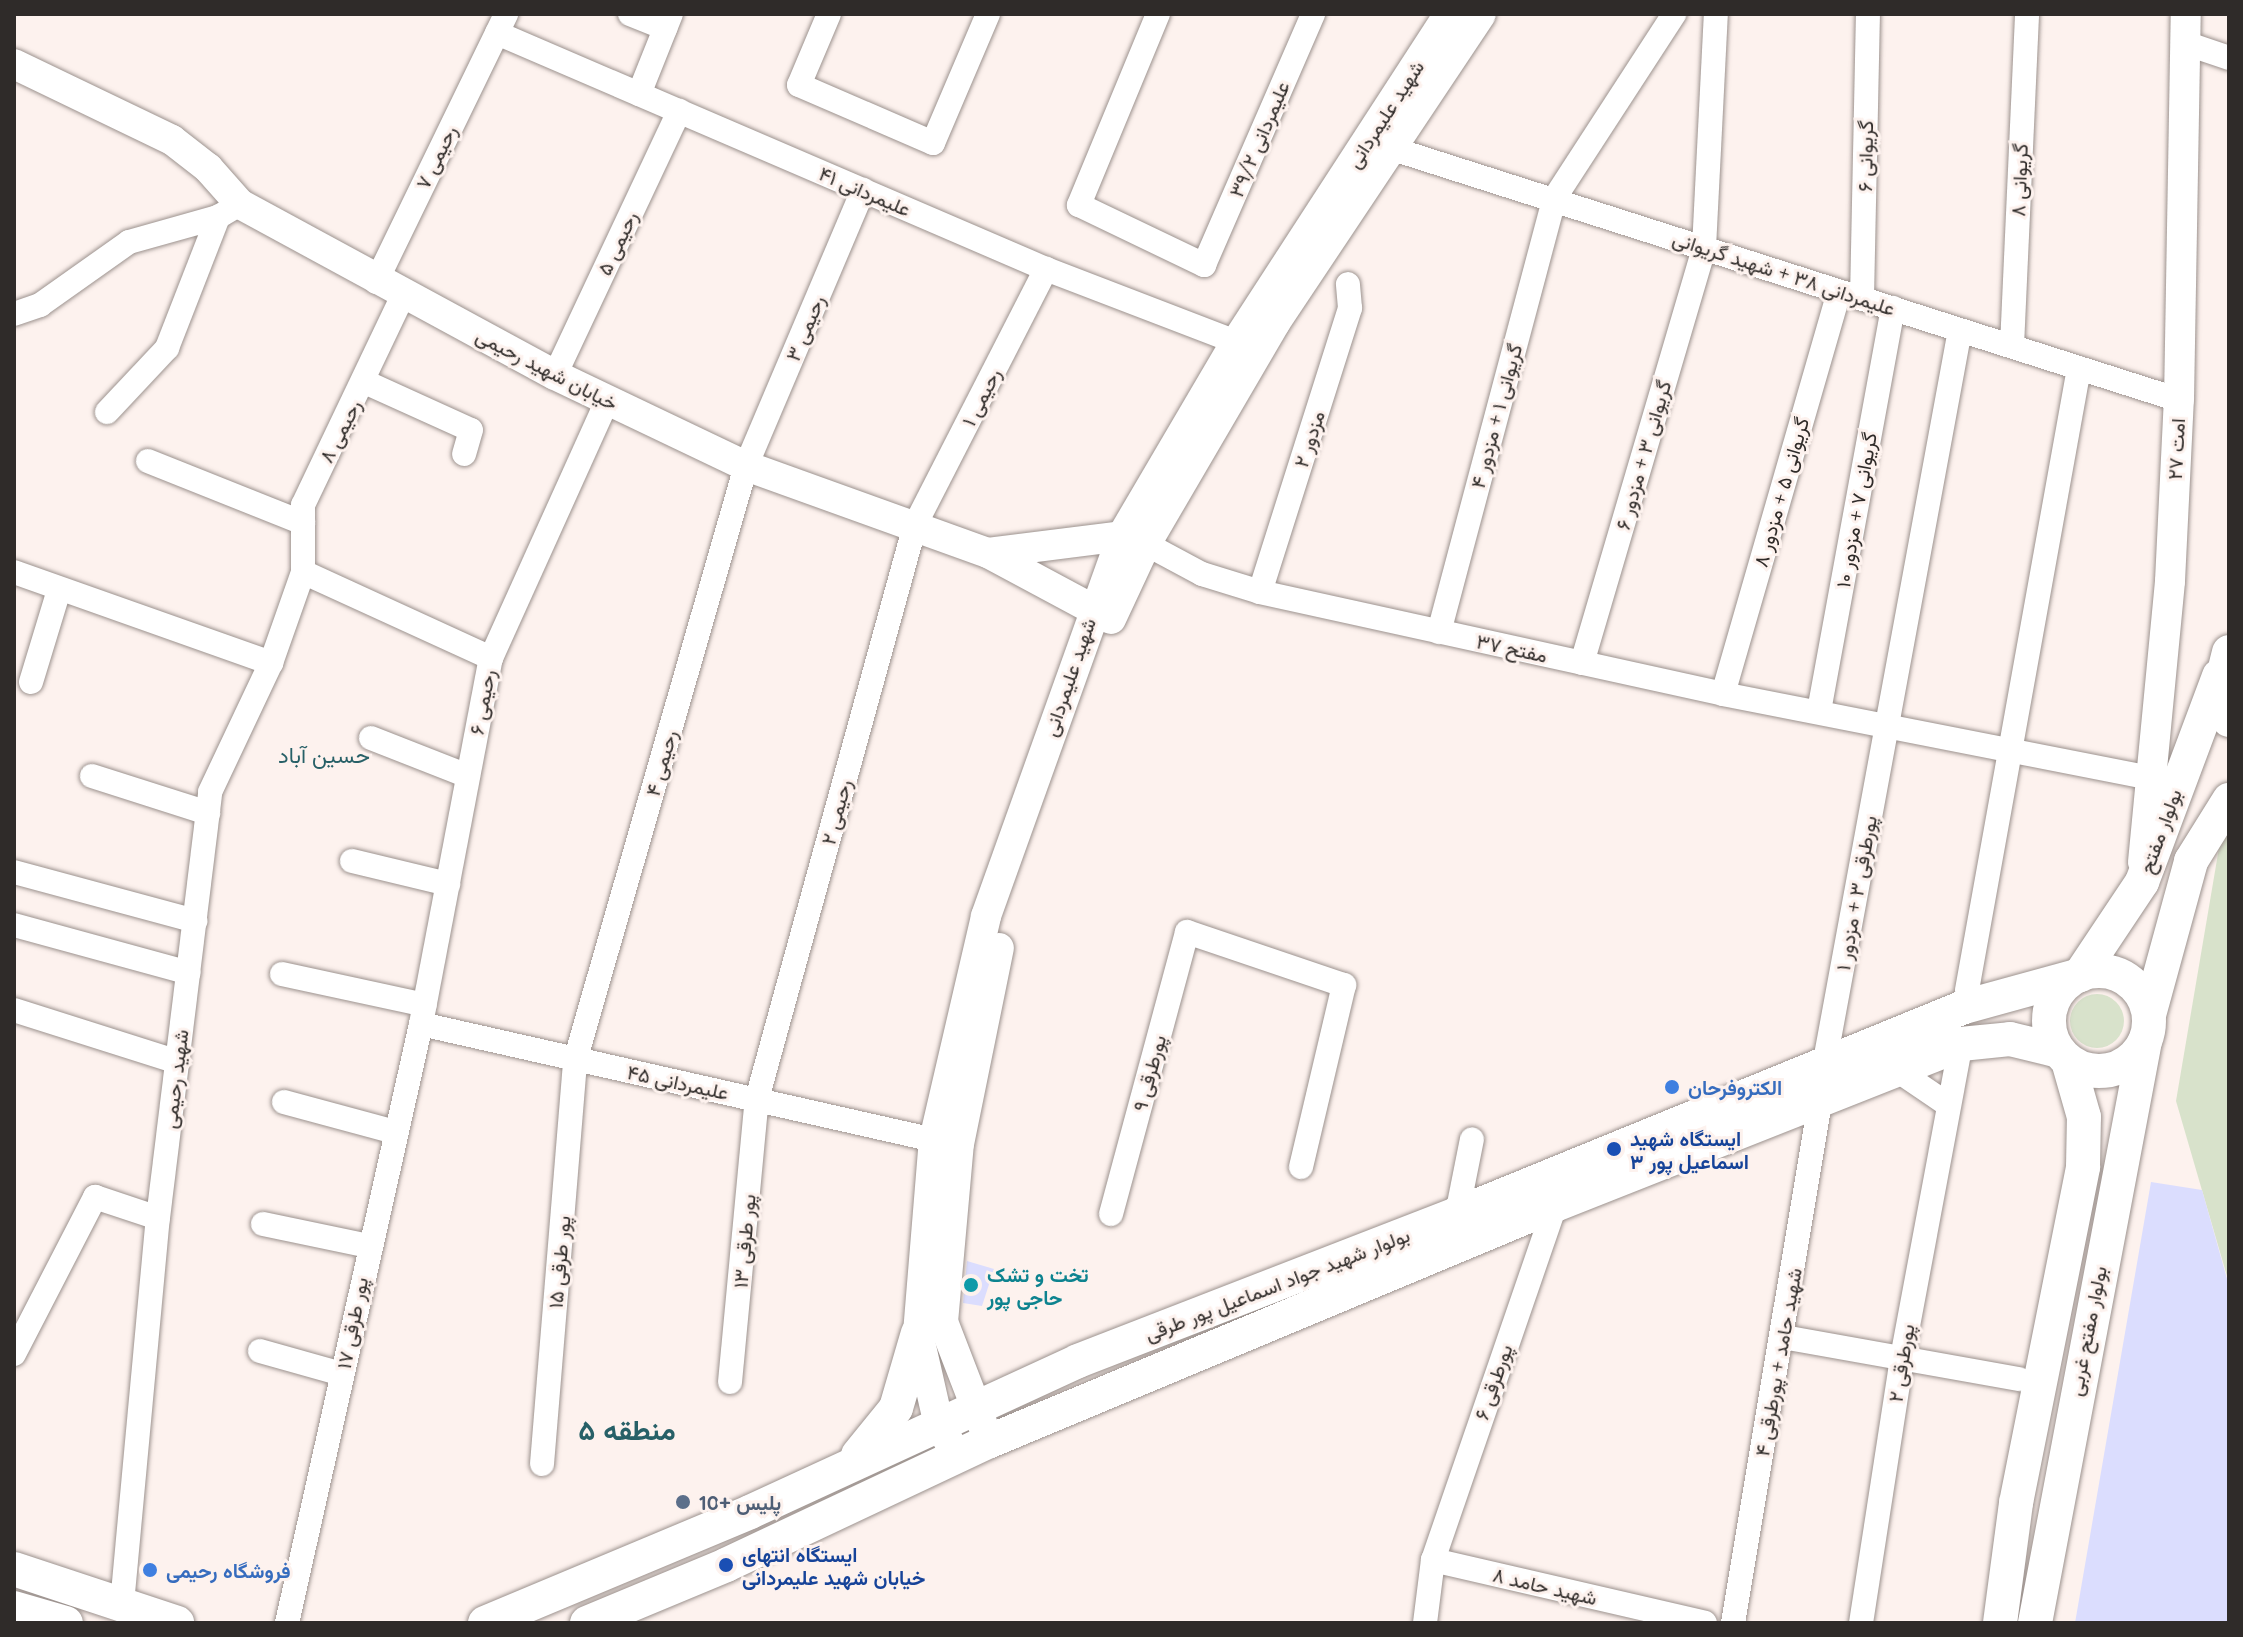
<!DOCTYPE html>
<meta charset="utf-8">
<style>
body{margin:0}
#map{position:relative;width:2243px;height:1637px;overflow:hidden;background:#fdf2ee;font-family:Quicksand,Vazirmatn,sans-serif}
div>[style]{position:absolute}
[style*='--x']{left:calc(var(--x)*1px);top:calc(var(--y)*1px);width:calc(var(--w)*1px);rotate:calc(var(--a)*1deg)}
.green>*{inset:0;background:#d8e2cb}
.round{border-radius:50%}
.building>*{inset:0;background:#dbddfe}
.roads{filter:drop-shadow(0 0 2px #9c928e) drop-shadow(0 0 2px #9c928e)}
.minor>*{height:24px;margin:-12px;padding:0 12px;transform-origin:12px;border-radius:12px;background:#fff}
.tertiary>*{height:30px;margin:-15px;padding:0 15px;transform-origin:15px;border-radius:15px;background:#fff}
.secondary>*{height:34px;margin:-17px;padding:0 17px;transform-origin:17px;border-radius:17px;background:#fff}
.secondary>.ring{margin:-17px;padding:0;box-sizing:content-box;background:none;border:34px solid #fff;border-radius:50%}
.dots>*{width:22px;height:22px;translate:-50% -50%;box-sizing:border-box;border:4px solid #fdf2ee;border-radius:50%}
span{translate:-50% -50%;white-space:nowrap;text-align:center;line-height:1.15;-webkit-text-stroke:6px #fdf2ee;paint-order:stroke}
.street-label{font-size:20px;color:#2f2b29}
.shop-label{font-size:20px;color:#366cbe;font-weight:700}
.left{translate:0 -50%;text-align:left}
.transit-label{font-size:20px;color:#164399;font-weight:700}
.culture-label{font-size:20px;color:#0d838f;font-weight:700}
.service-label{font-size:20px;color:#4e5e75;font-weight:700}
.neighbourhood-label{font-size:22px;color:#276067}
.district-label{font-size:28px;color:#276067;font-weight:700}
.frame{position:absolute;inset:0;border:16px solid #2f2b29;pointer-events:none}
</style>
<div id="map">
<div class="green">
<i style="clip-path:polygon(2229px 831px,2229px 1283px,2176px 1101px,2221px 836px)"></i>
<i class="round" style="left:2070px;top:994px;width:54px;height:54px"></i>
</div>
<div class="building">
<i style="clip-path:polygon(2151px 1182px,2202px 1190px,2229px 1286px,2229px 1623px,2075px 1623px)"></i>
<i style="clip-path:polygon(967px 1261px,994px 1269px,982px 1306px,963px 1303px)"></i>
</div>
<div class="roads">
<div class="minor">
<i style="--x:630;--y:14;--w:38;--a:22"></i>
<i style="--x:829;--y:14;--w:77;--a:112.9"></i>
<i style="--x:799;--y:85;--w:146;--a:23.4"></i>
<i style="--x:933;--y:143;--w:140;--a:-66.9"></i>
<i style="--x:1158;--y:14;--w:207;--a:112.5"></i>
<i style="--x:1079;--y:205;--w:139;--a:25.6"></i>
<i style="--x:1204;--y:265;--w:274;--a:-66.5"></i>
<i style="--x:497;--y:33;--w:598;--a:23.26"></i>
<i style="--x:1046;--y:269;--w:204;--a:21"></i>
<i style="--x:2185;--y:43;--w:46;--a:18.8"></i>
<i style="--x:639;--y:94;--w:86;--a:-68.2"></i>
<i style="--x:1390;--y:148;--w:828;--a:17.71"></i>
<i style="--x:376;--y:282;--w:298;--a:-64.1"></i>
<i style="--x:1862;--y:298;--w:284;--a:-88.8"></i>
<i style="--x:14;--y:314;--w:28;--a:-19"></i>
<i style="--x:40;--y:305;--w:109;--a:-35.3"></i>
<i style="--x:129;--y:242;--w:92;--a:-15.7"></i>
<i style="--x:218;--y:217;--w:26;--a:-31"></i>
<i style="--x:2012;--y:346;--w:332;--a:-87.4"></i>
<i style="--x:555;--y:375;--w:292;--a:-64.8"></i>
<i style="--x:365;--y:382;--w:116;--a:24.4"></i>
<i style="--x:471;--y:430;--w:25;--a:106"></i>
<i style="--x:107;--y:412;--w:88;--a:-46.8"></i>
<i style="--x:167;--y:348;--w:141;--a:-68.7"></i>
<i style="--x:148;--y:461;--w:167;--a:21.8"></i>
<i style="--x:1146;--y:544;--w:64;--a:28.2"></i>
<i style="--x:1202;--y:574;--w:61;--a:17.2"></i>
<i style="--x:1260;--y:592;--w:474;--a:12.4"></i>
<i style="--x:1723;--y:694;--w:433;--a:11.1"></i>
<i style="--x:14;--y:572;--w:273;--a:19.5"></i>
<i style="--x:303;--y:572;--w:207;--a:24.6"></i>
<i style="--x:1260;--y:592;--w:298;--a:-72.4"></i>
<i style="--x:1350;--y:308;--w:24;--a:-95"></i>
<i style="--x:1439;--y:632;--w:448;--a:-75.1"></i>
<i style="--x:1554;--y:199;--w:221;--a:-57"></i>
<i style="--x:1582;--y:663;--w:433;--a:-73.6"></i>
<i style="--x:1704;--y:248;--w:234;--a:-87.1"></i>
<i style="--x:31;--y:682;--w:96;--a:-73.1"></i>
<i style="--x:1723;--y:694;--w:419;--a:-73.9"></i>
<i style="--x:1819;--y:711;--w:410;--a:-79.6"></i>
<i style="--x:371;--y:738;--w:104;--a:21.4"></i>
<i style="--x:92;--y:776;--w:122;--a:17.7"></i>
<i style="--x:352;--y:861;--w:99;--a:13.5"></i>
<i style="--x:14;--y:872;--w:188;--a:15.1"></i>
<i style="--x:14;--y:925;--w:181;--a:15.3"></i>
<i style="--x:282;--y:974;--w:146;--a:12.2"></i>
<i style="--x:1967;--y:990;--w:632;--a:-79.79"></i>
<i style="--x:14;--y:1010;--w:172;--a:17.6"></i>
<i style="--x:421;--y:1024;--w:526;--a:12.74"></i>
<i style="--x:1825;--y:1061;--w:743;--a:-79.54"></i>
<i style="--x:1897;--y:1070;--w:60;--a:34.2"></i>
<i style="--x:284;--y:1102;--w:115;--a:15.1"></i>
<i style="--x:1111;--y:1214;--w:292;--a:-74.9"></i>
<i style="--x:1187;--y:932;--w:166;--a:18.7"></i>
<i style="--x:1344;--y:985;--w:187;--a:103.3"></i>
<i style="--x:1457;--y:1214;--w:76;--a:-78.7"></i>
<i style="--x:263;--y:1224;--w:107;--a:11.8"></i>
<i style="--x:1783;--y:1337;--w:240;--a:10.1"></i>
<i style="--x:260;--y:1351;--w:85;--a:15.7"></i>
<i style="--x:14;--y:1354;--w:177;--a:-62.7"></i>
<i style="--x:95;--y:1197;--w:66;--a:18.4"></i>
<i style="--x:730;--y:1382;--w:284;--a:-84.6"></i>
<i style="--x:757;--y:1099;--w:595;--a:-74.61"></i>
<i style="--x:915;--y:525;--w:288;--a:-62.9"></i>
<i style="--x:542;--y:1464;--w:404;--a:-85.3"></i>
<i style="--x:575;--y:1061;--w:619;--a:-73.97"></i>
<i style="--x:746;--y:466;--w:300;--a:-67"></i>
<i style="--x:1433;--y:1560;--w:279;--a:13"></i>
<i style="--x:122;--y:1604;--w:388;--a:-84.7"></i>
<i style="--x:158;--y:1218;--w:429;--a:-83"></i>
<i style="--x:210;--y:792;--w:143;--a:-64.7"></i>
<i style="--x:271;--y:663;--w:96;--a:-70.6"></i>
<i style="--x:303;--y:572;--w:67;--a:-90"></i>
<i style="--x:303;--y:505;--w:233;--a:-64.5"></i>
<i style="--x:287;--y:1623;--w:614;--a:-77.39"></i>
<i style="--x:421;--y:1024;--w:373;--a:-79.2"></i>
<i style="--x:491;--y:658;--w:282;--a:-65.7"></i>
<i style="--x:1425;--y:1623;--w:64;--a:-82.8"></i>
<i style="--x:1433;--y:1560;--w:375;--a:-71"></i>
<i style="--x:1733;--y:1623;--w:528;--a:-80.52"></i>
<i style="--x:1861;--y:1623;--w:268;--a:-81.2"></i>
<i style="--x:1902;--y:1358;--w:319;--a:-79.4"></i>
</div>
<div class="tertiary">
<i style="--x:14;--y:64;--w:175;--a:25.7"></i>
<i style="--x:172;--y:140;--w:46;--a:37.9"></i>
<i style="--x:208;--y:168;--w:48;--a:48.4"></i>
<i style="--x:240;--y:204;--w:358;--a:28.5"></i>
<i style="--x:555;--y:375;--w:212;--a:25.5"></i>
<i style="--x:746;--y:466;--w:257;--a:19.8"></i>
<i style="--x:988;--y:553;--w:137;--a:28.2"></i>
<i style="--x:988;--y:553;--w:135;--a:-7.2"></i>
<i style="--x:1122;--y:536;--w:15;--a:20"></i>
<i style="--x:1111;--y:619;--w:83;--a:-65"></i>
<i style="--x:1146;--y:544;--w:256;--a:-59.7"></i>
<i style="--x:1275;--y:323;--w:371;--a:-56.3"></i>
<i style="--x:2143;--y:862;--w:282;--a:-84.5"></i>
<i style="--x:2170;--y:581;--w:181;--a:-87.2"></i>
<i style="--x:2179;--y:400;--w:386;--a:-89"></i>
<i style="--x:984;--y:1428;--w:114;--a:-111.1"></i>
<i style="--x:943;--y:1322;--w:179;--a:-84.9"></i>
<i style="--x:959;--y:1144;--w:200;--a:-78.5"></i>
<i style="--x:957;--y:1457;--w:41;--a:-117.8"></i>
<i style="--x:938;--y:1421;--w:90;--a:-102.8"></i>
<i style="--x:918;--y:1333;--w:194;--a:-85.3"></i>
<i style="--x:934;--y:1140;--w:230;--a:-76.9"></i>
<i style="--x:986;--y:916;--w:404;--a:-70.3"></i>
<i style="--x:1122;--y:536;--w:225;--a:-59.6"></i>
<i style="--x:1236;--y:342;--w:391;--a:-57"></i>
</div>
<div class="secondary">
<i style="--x:2229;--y:652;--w:41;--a:104"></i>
<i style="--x:2219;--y:692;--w:30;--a:70"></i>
<i class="ring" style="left:2049px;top:971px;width:66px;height:66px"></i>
<i style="--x:2080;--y:975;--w:112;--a:-56.3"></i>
<i style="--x:2142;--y:882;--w:220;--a:-69.5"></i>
<i style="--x:2149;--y:1015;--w:160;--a:-74.7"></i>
<i style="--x:2191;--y:861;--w:72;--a:-58.1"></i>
<i style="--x:858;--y:1455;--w:60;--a:-51"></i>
<i style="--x:896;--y:1408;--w:78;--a:-73.7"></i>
<i style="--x:14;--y:1569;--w:172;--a:18.3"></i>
<i style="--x:14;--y:1608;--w:54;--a:16.1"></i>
<i style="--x:485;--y:1623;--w:287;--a:-22.7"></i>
<i style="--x:750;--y:1512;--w:361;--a:-24.7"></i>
<i style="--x:1078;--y:1361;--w:407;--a:-21.2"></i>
<i style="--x:1457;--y:1214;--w:548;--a:-22.21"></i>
<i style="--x:1964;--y:1007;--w:120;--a:-15.4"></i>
<i style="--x:587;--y:1623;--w:151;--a:-22.6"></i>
<i style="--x:726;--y:1565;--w:292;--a:-25.2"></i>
<i style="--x:990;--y:1441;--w:612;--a:-22.67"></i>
<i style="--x:1555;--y:1205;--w:437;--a:-21.6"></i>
<i style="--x:1961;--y:1044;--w:49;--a:-5.8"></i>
<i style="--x:2010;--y:1039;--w:50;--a:13.8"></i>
<i style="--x:2000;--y:1623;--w:121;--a:-82.4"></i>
<i style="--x:2016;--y:1503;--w:343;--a:-78.7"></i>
<i style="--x:2083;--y:1167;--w:50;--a:-88.9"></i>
<i style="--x:2084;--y:1117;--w:58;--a:-105.9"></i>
<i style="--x:2035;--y:1623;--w:592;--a:-79.3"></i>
</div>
</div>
<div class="dots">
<i style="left:1672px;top:1087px;background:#3f7fe0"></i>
<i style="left:1614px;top:1149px;background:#1a4fb4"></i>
<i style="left:971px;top:1285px;background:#0f9aa8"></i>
<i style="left:683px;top:1502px;background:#5c6f8a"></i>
<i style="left:726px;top:1565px;background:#1a4fb4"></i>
<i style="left:150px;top:1570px;background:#3f7fe0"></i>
</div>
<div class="street-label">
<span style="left:1385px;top:114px;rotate:-57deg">شهید علیمردانی</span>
<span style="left:1259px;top:139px;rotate:-67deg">علیمردانی ۳۹/۲</span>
<span style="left:1865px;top:156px;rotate:-89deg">گریوانی ۶</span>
<span style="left:436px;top:157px;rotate:-64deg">رحیمی ۷</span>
<span style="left:2019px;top:180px;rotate:-88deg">گریوانی ۸</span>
<span style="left:865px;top:191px;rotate:23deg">علیمردانی ۴۱</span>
<span style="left:617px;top:243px;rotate:-65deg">رحیمی ۵</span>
<span style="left:1784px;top:273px;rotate:18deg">علیمردانی ۳۸ + شهید گریوانی</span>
<span style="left:805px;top:328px;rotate:-67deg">رحیمی ۳</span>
<span style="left:547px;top:369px;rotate:27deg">خیابان شهید رحیمی</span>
<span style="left:981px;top:397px;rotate:-63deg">رحیمی ۱</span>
<span style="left:1496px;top:416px;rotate:-75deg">گریوانی ۱ + مزدور ۴</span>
<span style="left:340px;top:431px;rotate:-63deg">رحیمی ۸</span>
<span style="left:1309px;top:439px;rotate:-72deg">مزدور ۲</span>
<span style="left:2176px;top:449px;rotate:-87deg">امت ۲۷</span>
<span style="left:1643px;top:455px;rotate:-74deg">گریوانی ۳ + مزدور ۶</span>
<span style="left:1781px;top:492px;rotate:-74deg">گریوانی ۵ + مزدور ۸</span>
<span style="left:1856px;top:510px;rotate:-80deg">گریوانی ۷ + مزدور ۱۰</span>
<span style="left:1512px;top:648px;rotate:12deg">مفتح ۳۷</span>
<span style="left:1069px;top:677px;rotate:-71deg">شهید علیمردانی</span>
<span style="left:482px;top:702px;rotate:-79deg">رحیمی ۶</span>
<span style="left:661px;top:763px;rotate:-74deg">رحیمی ۴</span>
<span style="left:836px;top:812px;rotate:-75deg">رحیمی ۲</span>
<span style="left:2160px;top:831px;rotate:-70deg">بولوار مفتح</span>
<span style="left:1856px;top:893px;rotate:-80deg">پورطرقی ۳ + مزدور ۱</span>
<span style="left:1149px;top:1073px;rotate:-75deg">پورطرقی ۹</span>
<span style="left:175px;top:1079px;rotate:-83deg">شهید رحیمی</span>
<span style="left:678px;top:1082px;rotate:12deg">علیمردانی ۴۵</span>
<span style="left:744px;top:1241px;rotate:-85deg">پور طرقی ۱۳</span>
<span style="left:559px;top:1262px;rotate:-85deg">پور طرقی ۱۵</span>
<span style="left:1277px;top:1284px;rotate:-21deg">بولوار شهید جواد اسماعیل پور طرقی</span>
<span style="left:352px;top:1323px;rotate:-79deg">پور طرقی ۱۷</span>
<span style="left:2087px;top:1331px;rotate:-79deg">بولوار مفتح غربی</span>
<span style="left:1778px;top:1362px;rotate:-80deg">شهید حامد + پورطرقی ۴</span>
<span style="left:1901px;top:1363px;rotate:-81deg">پورطرقی ۲</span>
<span style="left:1493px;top:1382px;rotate:-71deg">پورطرقی ۶</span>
<span style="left:1545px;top:1586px;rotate:13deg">شهید حامد ۸</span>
</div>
<div class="shop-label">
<span class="left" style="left:1688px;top:1087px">الکتروفرحان</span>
<span class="left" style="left:166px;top:1570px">فروشگاه رحیمی</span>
</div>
<div class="transit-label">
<span class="left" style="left:1630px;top:1150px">ایستگاه شهید<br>اسماعیل پور ۳</span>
<span class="left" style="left:742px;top:1566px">ایستگاه انتهای<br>خیابان شهید علیمردانی</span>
</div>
<div class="culture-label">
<span class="left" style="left:987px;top:1286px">تخت و تشک<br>حاجی پور</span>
</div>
<div class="service-label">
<span class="left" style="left:699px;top:1502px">پلیس +10</span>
</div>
<div class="neighbourhood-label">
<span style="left:324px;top:756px">حسین آباد</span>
</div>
<div class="district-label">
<span style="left:627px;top:1430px">منطقه ۵</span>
</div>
<div class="frame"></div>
</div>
